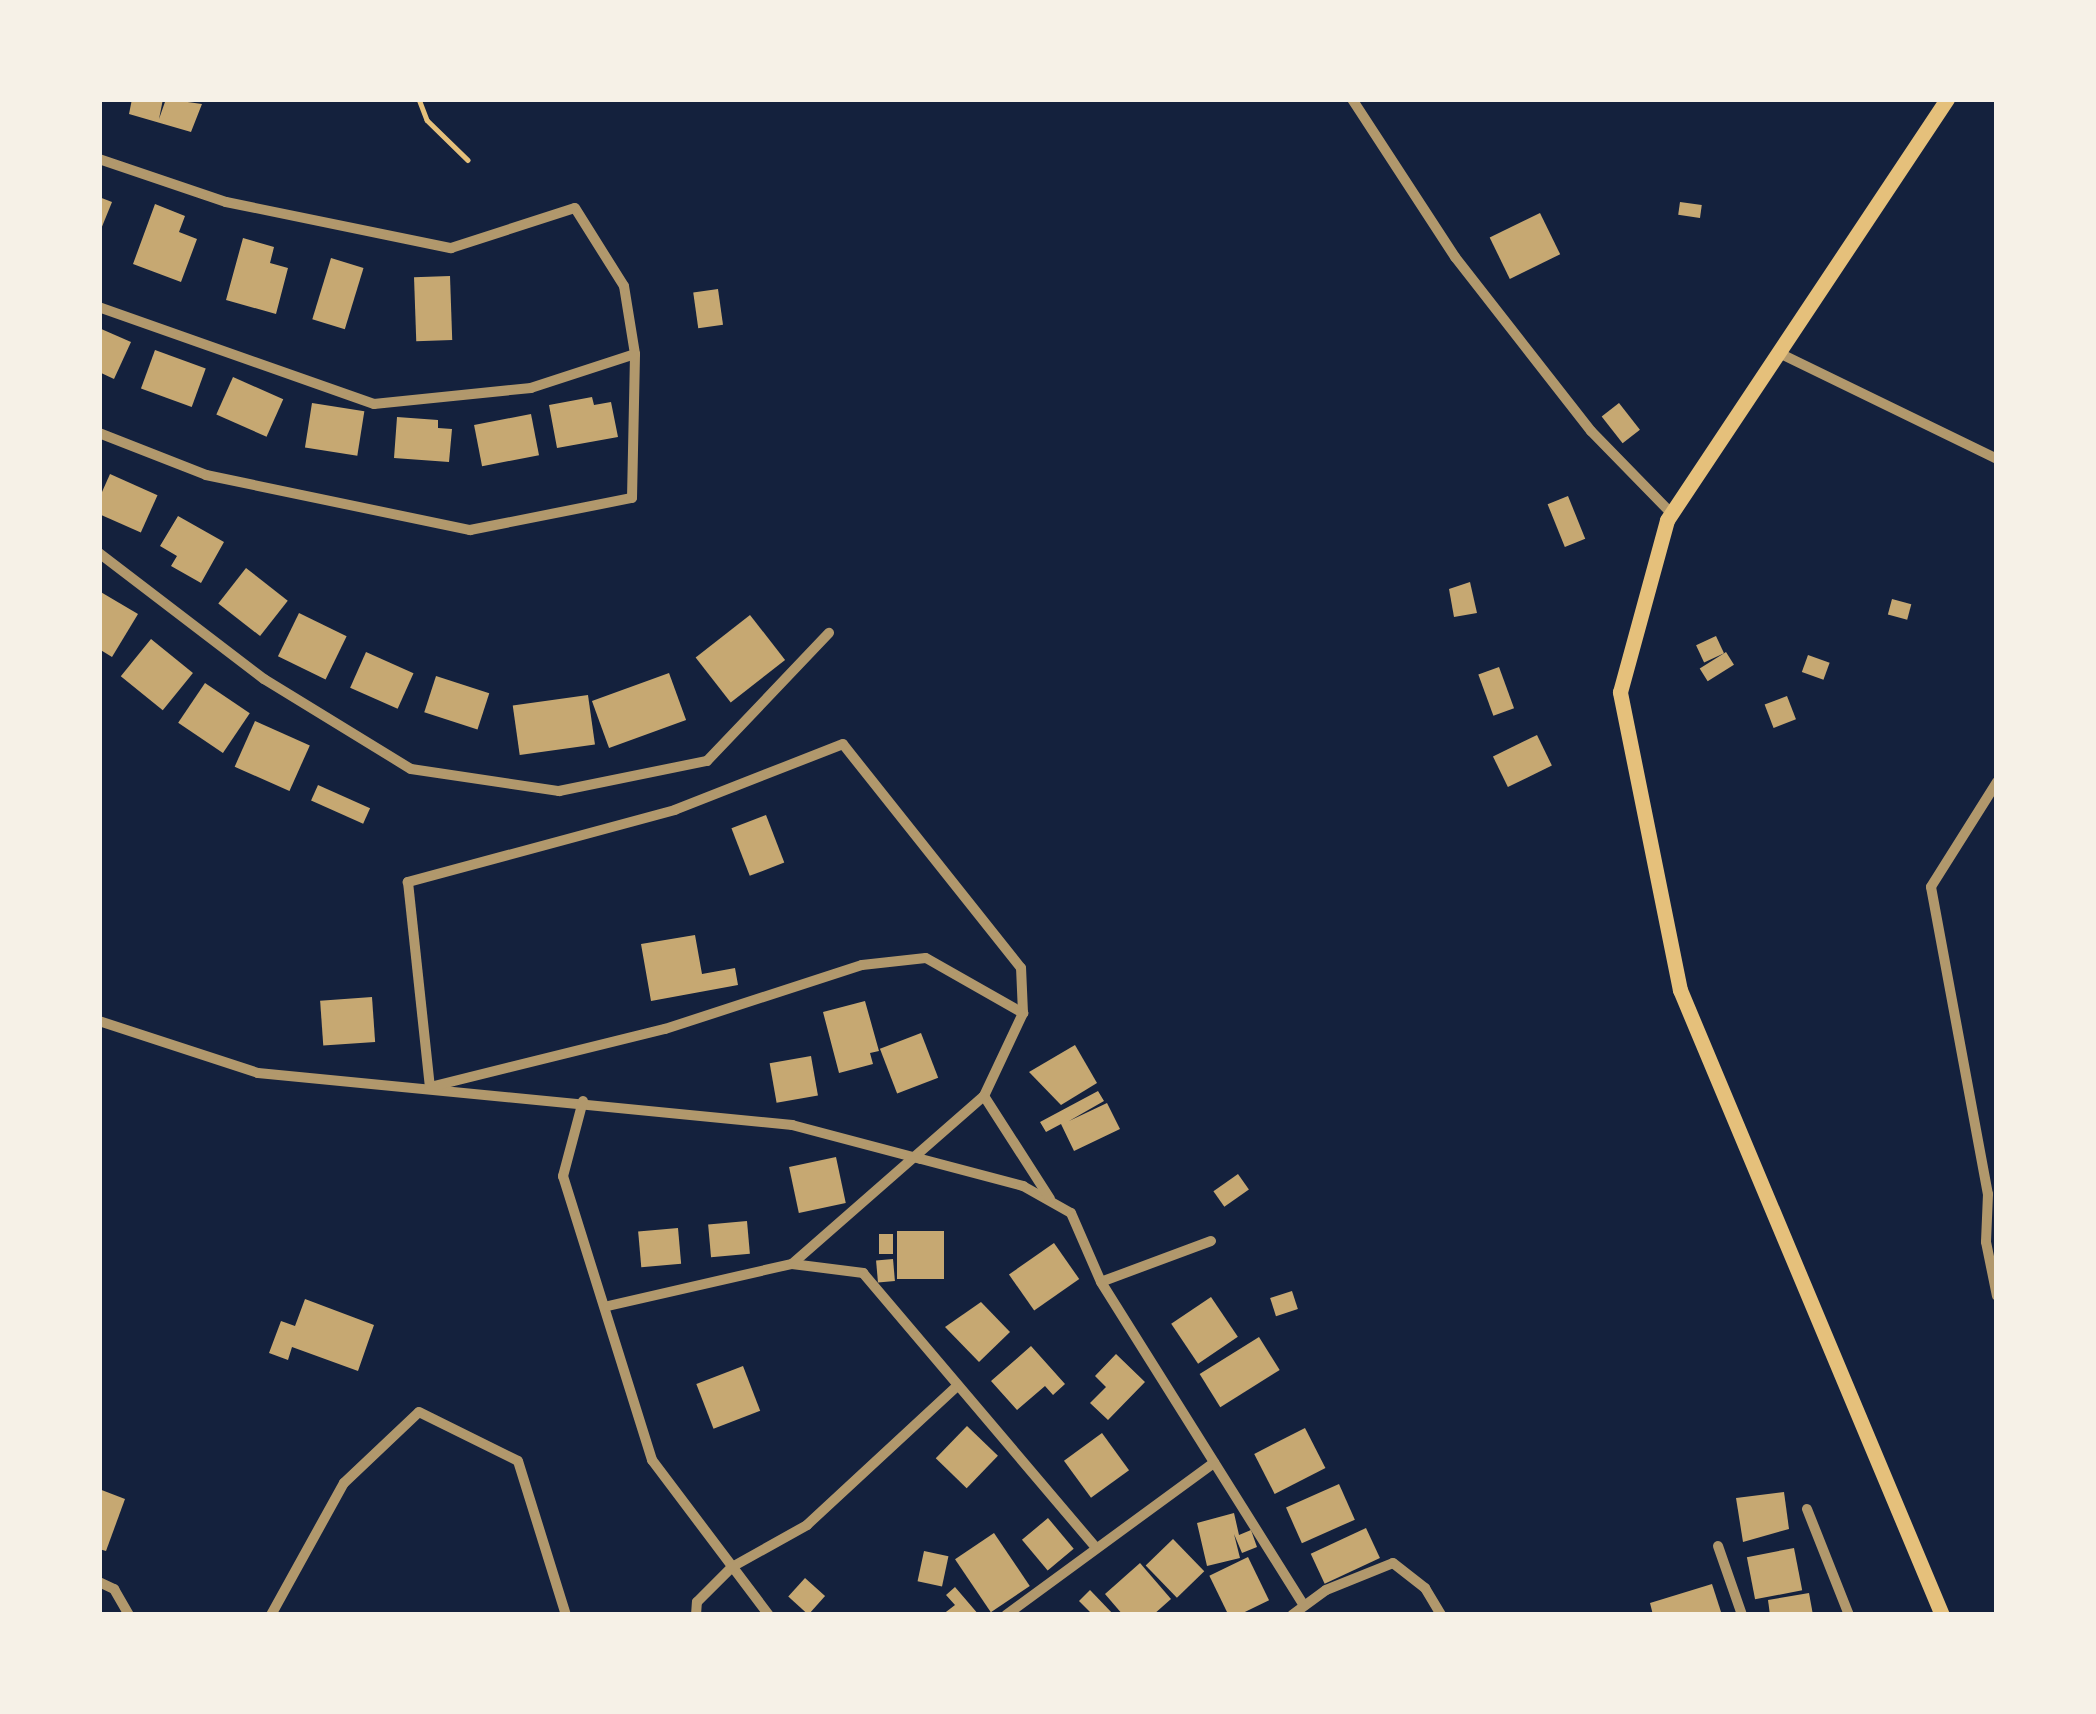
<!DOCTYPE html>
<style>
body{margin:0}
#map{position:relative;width:2096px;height:1714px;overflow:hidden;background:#14213d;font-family:"Fira Sans Condensed",sans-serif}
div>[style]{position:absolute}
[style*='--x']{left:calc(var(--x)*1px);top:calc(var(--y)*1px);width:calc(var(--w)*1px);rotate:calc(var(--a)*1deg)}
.building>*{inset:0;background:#c6a872;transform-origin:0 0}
.path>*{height:4.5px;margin:-2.25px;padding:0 2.25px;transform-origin:2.25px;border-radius:2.25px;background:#e5c07b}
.minor>*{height:10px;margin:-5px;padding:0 5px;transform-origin:5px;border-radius:5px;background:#b1986c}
.secondary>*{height:15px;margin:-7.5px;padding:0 7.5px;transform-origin:7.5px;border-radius:7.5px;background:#e5c07b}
span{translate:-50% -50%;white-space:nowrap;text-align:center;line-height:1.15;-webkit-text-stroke:9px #f6f1e7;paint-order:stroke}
.frame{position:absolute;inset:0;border:102px solid #f6f1e7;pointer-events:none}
</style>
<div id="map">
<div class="building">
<i style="clip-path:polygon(132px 99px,163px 99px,159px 119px,166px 99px,202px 104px,191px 132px,129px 114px)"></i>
<i style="clip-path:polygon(99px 197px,112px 202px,99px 234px)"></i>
<i style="left:1680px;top:202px;width:22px;height:13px;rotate:8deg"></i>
<i style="clip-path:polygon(155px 204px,185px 216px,179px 232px,197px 239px,181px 282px,133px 264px)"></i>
<i style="left:1540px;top:213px;width:46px;height:56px;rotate:64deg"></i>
<i style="clip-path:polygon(243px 238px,274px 247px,270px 263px,288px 268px,276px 314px,226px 300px)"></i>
<i style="left:331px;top:258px;width:34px;height:64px;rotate:17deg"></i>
<i style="left:450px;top:276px;width:64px;height:36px;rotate:88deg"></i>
<i style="left:718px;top:289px;width:36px;height:25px;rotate:82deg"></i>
<i style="clip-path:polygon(99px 328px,131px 342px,114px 379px,99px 372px)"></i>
<i style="left:155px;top:350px;width:54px;height:41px;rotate:20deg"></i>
<i style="left:233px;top:377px;width:55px;height:41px;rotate:24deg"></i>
<i style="clip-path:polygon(592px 397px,594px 405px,611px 402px,618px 437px,557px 448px,549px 405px)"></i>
<i style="left:312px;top:403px;width:53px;height:45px;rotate:9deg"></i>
<i style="left:1619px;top:403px;width:34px;height:22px;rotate:52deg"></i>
<i style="left:531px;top:414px;width:42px;height:58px;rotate:79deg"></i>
<i style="clip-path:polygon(397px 417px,438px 420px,438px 428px,452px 429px,449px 462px,394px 458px)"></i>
<i style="left:110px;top:474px;width:52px;height:41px;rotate:24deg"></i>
<i style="left:1568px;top:496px;width:46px;height:22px;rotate:68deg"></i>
<i style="clip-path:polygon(178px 516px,224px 542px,201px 583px,171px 566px,177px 556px,160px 546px)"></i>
<i style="left:246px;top:568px;width:53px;height:45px;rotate:38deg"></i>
<i style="clip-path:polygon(1470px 582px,1477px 613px,1454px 617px,1449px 589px)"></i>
<i style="clip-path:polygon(99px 591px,138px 614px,112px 657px,99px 649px)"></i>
<i style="left:1892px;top:599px;width:20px;height:16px;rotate:15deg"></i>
<i style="left:299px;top:613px;width:53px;height:48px;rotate:26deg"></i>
<i style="left:750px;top:615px;width:57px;height:69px;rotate:52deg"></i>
<i style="left:1716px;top:636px;width:19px;height:22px;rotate:65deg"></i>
<i style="left:151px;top:639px;width:54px;height:48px;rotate:39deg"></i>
<i style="left:366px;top:652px;width:52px;height:39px;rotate:24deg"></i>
<i style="left:1726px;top:652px;width:15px;height:31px;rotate:58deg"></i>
<i style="left:1808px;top:655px;width:23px;height:18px;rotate:20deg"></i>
<i style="left:1499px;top:667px;width:44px;height:22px;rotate:70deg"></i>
<i style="left:669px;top:673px;width:50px;height:82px;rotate:70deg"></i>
<i style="left:436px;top:676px;width:56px;height:38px;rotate:18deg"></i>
<i style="left:205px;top:683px;width:54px;height:48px;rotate:34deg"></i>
<i style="left:588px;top:695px;width:50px;height:76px;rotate:82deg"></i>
<i style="left:1787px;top:696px;width:25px;height:24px;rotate:69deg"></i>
<i style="left:255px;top:721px;width:60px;height:50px;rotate:24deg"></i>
<i style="left:1537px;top:735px;width:34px;height:49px;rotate:64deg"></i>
<i style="left:318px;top:785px;width:57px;height:17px;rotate:24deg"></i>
<i style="left:766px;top:815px;width:51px;height:37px;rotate:69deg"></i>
<i style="clip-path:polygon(695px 935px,702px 974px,735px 968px,738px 985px,651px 1001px,641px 944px)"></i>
<i style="left:372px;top:997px;width:45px;height:52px;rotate:86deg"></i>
<i style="clip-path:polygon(865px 1001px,879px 1051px,870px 1053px,873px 1064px,839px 1073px,823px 1012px)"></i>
<i style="left:921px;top:1033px;width:48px;height:44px;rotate:69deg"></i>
<i style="clip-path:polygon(1075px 1045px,1097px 1083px,1061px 1105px,1029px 1072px)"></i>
<i style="left:811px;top:1056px;width:40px;height:42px;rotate:80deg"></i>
<i style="clip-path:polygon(1098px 1091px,1104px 1101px,1069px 1121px,1107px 1103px,1120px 1129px,1074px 1151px,1061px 1124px,1046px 1132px,1040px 1122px)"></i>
<i style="left:836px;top:1157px;width:47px;height:48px;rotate:78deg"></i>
<i style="left:1238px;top:1174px;width:19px;height:30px;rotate:55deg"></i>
<i style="left:747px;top:1221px;width:33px;height:39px;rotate:85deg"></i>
<i style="left:678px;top:1228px;width:36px;height:40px;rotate:85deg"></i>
<i style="left:897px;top:1231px;width:47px;height:48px"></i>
<i style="left:879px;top:1234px;width:14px;height:20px"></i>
<i style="left:1054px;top:1243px;width:44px;height:55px;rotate:55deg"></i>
<i style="left:893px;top:1259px;width:22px;height:17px;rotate:85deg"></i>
<i style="left:1292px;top:1291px;width:19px;height:23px;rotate:72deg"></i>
<i style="left:1211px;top:1297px;width:48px;height:48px;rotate:56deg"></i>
<i style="clip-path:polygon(305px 1299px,374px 1325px,358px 1371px,292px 1347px,288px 1360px,269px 1353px,281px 1321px,295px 1326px)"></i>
<i style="clip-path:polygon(981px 1302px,1010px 1332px,979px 1362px,945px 1327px)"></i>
<i style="left:1259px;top:1337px;width:39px;height:70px;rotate:58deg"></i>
<i style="clip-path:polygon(1031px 1346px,1065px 1384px,1053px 1395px,1045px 1386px,1017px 1410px,991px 1381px)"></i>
<i style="clip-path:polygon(1116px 1354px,1145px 1382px,1108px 1420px,1090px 1403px,1106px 1387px,1095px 1376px)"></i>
<i style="left:743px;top:1366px;width:48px;height:50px;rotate:69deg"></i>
<i style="left:967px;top:1426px;width:43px;height:45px;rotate:44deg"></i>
<i style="left:1305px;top:1428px;width:45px;height:57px;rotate:63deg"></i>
<i style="left:1102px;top:1433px;width:46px;height:47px;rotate:54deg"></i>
<i style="left:1339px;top:1484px;width:39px;height:58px;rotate:66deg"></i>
<i style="clip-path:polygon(99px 1489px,125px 1499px,106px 1551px,99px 1549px)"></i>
<i style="clip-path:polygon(1784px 1492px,1789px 1529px,1743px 1542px,1736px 1498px)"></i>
<i style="clip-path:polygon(1234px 1513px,1239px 1535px,1251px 1530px,1257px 1547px,1242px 1553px,1234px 1534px,1240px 1558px,1207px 1566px,1197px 1523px)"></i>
<i style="left:1048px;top:1518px;width:40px;height:34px;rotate:50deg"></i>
<i style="left:1366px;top:1528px;width:33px;height:61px;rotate:65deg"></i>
<i style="left:994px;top:1533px;width:64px;height:47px;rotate:56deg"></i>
<i style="left:1173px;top:1539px;width:45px;height:38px;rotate:46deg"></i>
<i style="left:1794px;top:1548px;width:43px;height:48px;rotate:79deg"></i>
<i style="left:924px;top:1551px;width:25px;height:31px;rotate:12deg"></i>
<i style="left:1248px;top:1557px;width:48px;height:43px;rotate:64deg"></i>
<i style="clip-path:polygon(1140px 1563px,1171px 1599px,1153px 1615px,1123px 1615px,1105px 1594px)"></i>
<i style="left:805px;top:1578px;width:27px;height:25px;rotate:42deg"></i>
<i style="clip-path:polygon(1712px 1584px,1722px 1615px,1653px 1615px,1650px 1603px)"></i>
<i style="clip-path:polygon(955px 1587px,979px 1615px,942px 1615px,955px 1605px,946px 1595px)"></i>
<i style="clip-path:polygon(1090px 1590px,1114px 1615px,1093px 1615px,1079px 1601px)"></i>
<i style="clip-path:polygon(1809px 1593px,1813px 1615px,1770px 1615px,1768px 1600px)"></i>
</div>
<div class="path">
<i style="--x:419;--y:99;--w:22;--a:69"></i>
<i style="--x:427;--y:120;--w:57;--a:44.3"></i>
</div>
<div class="minor">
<i style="--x:1352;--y:99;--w:189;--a:56.9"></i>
<i style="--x:1455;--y:257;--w:221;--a:52"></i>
<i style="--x:1591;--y:431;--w:116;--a:45.7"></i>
<i style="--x:99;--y:159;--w:134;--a:18.7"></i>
<i style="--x:226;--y:202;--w:230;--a:11.6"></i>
<i style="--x:451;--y:248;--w:130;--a:-17.9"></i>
<i style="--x:575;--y:208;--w:92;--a:57.9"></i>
<i style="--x:624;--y:286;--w:69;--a:80.8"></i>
<i style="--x:635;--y:354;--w:109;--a:161.9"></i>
<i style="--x:531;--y:388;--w:158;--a:174.2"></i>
<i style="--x:374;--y:404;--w:292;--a:-160.6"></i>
<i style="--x:1779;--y:353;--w:242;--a:25.9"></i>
<i style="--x:99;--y:433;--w:115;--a:21.4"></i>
<i style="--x:206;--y:475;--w:270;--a:11.8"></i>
<i style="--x:470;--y:530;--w:165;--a:-11.2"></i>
<i style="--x:632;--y:498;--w:144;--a:-88.8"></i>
<i style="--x:99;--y:553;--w:208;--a:37.4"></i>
<i style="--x:264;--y:679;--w:172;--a:31.5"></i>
<i style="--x:411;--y:769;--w:150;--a:8.5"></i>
<i style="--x:559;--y:791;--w:151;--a:-11.5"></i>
<i style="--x:707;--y:761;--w:177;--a:-46.4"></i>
<i style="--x:1997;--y:782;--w:124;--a:122.2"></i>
<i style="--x:1931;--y:887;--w:312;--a:79.5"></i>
<i style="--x:1988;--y:1194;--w:48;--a:92.4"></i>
<i style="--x:1986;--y:1242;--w:55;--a:78.5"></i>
<i style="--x:99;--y:1021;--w:167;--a:18.1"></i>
<i style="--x:258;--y:1073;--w:537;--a:5.56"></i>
<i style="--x:792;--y:1125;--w:133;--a:14.8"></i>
<i style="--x:921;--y:1159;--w:106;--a:14.8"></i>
<i style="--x:1023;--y:1186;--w:55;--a:29.4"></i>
<i style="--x:1071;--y:1213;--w:75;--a:66.5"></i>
<i style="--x:984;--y:1096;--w:122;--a:57.3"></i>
<i style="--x:583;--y:1101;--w:78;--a:104.9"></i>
<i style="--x:563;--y:1176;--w:298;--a:72.6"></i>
<i style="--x:652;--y:1460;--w:194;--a:53"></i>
<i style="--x:1211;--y:1241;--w:117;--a:159.6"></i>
<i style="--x:1101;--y:1282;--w:382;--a:57.9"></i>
<i style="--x:792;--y:1264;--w:255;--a:-41.2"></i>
<i style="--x:984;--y:1096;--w:92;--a:-64.8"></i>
<i style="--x:1023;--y:1013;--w:45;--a:-92.5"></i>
<i style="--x:1021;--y:968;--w:286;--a:-128.5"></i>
<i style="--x:843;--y:744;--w:180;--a:158.6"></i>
<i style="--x:675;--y:810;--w:277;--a:164.9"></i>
<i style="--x:408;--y:882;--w:206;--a:83.9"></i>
<i style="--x:430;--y:1087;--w:242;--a:-13.9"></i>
<i style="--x:665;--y:1029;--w:207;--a:-18"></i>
<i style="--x:862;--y:965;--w:64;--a:-6.2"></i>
<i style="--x:926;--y:958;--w:112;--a:29.6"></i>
<i style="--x:608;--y:1306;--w:189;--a:-12.9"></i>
<i style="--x:792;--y:1264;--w:72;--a:7.2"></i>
<i style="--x:863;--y:1273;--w:359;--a:49.7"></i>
<i style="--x:1807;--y:1509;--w:114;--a:68.4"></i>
<i style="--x:1718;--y:1546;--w:73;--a:70.8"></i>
<i style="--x:99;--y:1582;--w:17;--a:25"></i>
<i style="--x:114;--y:1589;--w:30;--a:60"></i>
<i style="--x:271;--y:1615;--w:151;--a:-61.1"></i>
<i style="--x:344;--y:1483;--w:103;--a:-43.4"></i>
<i style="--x:419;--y:1412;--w:110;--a:26.3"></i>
<i style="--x:518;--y:1461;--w:161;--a:72.7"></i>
<i style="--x:696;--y:1615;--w:13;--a:-86"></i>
<i style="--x:697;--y:1602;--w:49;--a:-45"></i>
<i style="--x:732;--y:1567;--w:86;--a:-29.2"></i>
<i style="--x:807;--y:1525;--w:205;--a:-42.8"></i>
<i style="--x:1006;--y:1615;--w:258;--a:-36.2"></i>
<i style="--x:1292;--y:1615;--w:42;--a:-36.3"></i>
<i style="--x:1326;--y:1590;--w:72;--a:-21.9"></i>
<i style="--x:1393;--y:1563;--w:41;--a:38"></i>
<i style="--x:1425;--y:1588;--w:31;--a:59"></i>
</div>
<div class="secondary">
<i style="--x:1942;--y:1615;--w:678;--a:-112.74"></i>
<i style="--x:1680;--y:990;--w:304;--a:-101.4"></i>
<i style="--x:1620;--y:692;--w:178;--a:-74.7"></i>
<i style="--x:1667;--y:520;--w:506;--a:-56.37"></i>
</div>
<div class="frame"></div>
</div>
